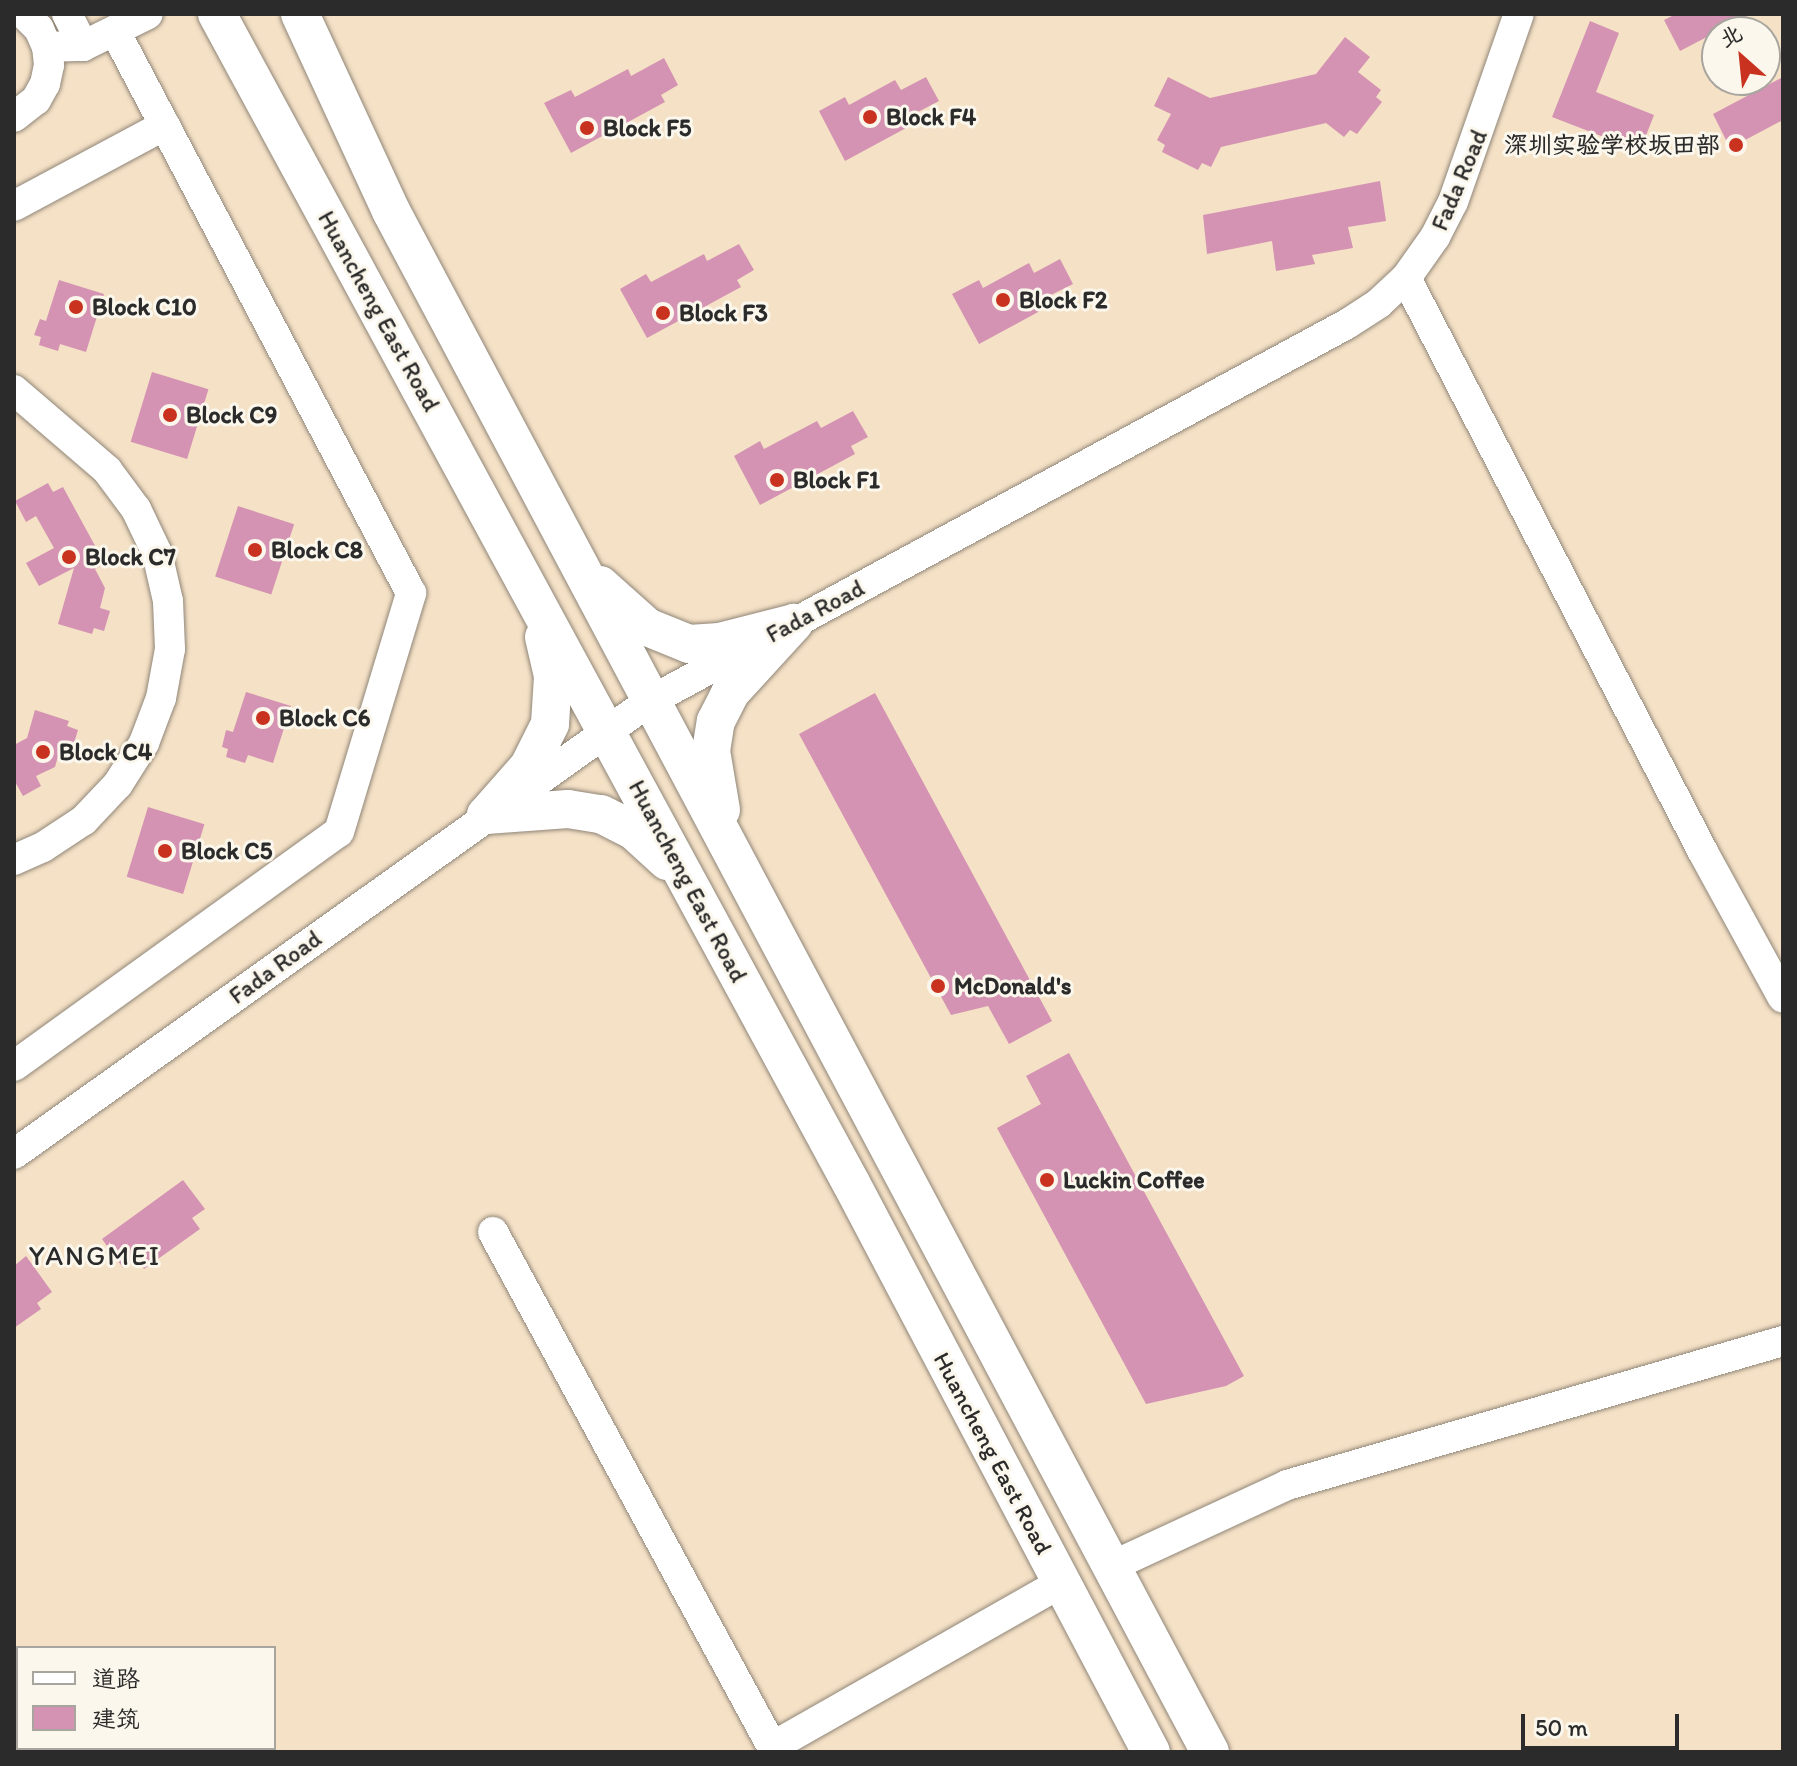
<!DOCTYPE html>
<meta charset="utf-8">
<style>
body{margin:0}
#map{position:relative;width:1797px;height:1766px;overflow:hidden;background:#f5e1c6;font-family:Itim,"LXGW WenKai TC",sans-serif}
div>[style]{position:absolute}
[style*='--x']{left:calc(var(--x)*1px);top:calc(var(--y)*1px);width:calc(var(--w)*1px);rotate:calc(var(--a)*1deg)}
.building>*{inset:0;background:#d493b2;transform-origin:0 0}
.roads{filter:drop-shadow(0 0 2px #908678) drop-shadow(0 0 2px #908678)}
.minor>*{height:30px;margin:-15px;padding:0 15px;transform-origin:15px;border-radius:15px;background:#fff}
.major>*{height:38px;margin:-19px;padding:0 19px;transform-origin:19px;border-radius:19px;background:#fff}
.dots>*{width:22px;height:22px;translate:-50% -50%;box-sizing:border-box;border:4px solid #fbf7ec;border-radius:50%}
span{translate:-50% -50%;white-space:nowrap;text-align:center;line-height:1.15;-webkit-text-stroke:6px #fbf7ec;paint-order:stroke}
.poi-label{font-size:24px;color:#2b2b2b;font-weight:700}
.left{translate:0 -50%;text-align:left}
.right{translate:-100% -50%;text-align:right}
.street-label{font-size:24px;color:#2b2b2b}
.quarter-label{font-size:28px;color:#2b2b2b;letter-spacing:2px}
.frame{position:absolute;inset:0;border:16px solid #2b2b2b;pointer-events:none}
.legend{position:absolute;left:16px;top:1646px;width:260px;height:104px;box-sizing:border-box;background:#fbf7ec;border:2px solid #a8a59f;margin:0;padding:10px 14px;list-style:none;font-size:24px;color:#2b2b2b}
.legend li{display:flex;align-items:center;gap:16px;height:40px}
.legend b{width:40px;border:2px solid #a8a59f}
.north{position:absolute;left:1701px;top:16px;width:80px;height:80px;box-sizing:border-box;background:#fbf7ec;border:2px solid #a8a59f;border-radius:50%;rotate:333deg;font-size:22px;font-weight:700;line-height:32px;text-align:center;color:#2b2b2b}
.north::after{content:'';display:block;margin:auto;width:28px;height:36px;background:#c8321e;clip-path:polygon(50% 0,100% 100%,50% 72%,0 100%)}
.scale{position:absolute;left:1521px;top:1714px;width:158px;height:36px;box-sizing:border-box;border:4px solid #2b2b2b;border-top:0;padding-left:10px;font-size:24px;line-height:28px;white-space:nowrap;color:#2b2b2b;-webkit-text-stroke:6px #fbf7ec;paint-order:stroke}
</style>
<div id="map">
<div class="building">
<i style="clip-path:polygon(1676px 14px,1751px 14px,1680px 51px,1664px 20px)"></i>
<i style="clip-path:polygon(1590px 21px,1619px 33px,1596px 92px,1654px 115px,1640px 151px,1552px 117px)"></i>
<i style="clip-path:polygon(1345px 37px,1370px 57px,1358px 72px,1381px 90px,1376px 97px,1382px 102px,1357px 134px,1350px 130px,1344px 137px,1326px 123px,1221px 147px,1211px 167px,1202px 163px,1198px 170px,1162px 152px,1165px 145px,1157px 140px,1171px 114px,1154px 106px,1168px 77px,1210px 98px,1316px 74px)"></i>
<i style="clip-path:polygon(664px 58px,678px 85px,661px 95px,665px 102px,571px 153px,544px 103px,571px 90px,575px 97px,628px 69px,631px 76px)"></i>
<i style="clip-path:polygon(926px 77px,939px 101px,916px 113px,919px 121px,845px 161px,819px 111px,845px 97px,849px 105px,895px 80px,901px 90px)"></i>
<i style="clip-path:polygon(1783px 77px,1783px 120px,1730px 148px,1713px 114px)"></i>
<i style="clip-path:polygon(1380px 181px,1386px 221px,1348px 227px,1353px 248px,1312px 255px,1315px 264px,1276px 271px,1272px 241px,1207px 254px,1203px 215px)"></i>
<i style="clip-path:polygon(739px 244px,754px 270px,737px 280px,741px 287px,647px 338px,620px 289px,646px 274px,651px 282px,704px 254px,707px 261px)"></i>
<i style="clip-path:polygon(1060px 259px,1073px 284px,1049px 296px,1053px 304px,979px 344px,952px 294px,979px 280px,983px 288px,1029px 263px,1034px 273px)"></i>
<i style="clip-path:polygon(59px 280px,104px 294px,86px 352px,60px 344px,58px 351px,39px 345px,41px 337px,34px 335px,40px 319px,46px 321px)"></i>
<i style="left:152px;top:372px;width:59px;height:73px;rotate:17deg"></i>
<i style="clip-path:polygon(853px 411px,868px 437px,851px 446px,855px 454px,760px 505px,734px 456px,760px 441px,764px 449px,817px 421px,821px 428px)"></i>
<i style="clip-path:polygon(48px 483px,53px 492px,63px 487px,105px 564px,95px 569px,105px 588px,100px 608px,110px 611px,104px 631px,94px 628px,92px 634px,58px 624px,74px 568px,39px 586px,26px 563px,54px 548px,36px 516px,26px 522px,15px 501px)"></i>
<i style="left:238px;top:506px;width:59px;height:74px;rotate:18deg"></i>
<i style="clip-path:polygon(246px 692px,291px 706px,273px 763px,248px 755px,245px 763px,226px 757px,228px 749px,222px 747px,226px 730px,233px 732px)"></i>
<i style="clip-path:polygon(875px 693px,1052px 1021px,1009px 1044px,988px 1006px,951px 1015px,799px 734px)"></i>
<i style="clip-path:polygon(35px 710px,69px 721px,67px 726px,78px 730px,72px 750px,61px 746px,55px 767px,36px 776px,41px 786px,23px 796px,14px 780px,14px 745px,27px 738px)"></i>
<i style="left:148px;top:807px;width:59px;height:73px;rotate:17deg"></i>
<i style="clip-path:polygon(1069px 1053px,1244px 1376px,1226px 1386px,1146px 1404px,997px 1128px,1041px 1104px,1026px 1076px)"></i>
<i style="clip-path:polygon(183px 1180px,205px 1209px,192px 1218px,200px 1229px,144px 1269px,136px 1258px,123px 1268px,102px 1239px)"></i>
<i style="clip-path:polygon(26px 1256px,52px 1292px,37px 1303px,41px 1309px,14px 1328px,14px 1266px)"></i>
</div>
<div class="roads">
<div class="minor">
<i style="--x:67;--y:14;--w:36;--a:63"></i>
<i style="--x:47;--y:47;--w:36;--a:-2"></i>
<i style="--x:83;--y:46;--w:72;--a:-26.2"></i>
<i style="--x:14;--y:117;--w:28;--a:-38"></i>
<i style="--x:36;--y:100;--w:18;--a:-61"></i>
<i style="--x:45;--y:84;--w:19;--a:-78"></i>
<i style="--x:49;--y:65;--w:18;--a:-96"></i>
<i style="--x:47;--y:47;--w:20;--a:-114"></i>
<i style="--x:39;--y:29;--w:21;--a:-135"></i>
<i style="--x:14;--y:206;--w:171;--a:-28.2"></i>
<i style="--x:1406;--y:278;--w:646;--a:62.64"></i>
<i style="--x:1703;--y:852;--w:166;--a:61.3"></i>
<i style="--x:14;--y:390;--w:123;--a:40.7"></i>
<i style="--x:107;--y:470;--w:49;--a:53.4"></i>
<i style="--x:136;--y:509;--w:49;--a:64.5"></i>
<i style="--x:157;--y:553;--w:49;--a:77.1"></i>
<i style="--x:168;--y:601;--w:48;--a:87.6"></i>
<i style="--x:170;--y:649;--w:50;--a:100.4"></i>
<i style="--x:161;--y:698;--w:48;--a:110.7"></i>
<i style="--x:144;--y:743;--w:49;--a:122.4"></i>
<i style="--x:118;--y:784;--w:50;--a:133.4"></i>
<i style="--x:84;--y:820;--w:49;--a:146.6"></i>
<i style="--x:43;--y:847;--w:32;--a:156"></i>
<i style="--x:14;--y:1066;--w:400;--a:-35.8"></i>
<i style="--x:339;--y:832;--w:250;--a:-73.2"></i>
<i style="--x:411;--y:593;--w:635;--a:-117.78"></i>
<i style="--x:14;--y:1154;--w:781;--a:-35.46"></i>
<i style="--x:650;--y:701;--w:792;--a:-28.41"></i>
<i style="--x:1347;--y:324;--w:38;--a:-33"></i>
<i style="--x:1379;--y:303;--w:37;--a:-43"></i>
<i style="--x:1406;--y:278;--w:50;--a:-54.7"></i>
<i style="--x:1435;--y:237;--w:39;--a:-63"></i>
<i style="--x:1453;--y:202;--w:199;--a:-70.7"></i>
<i style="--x:493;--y:1232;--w:592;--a:61.53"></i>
<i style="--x:1112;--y:1566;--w:193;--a:-24.8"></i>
<i style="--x:1287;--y:1485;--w:516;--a:-16.19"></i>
<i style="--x:772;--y:1747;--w:332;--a:-29.6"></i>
</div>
<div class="major">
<i style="--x:217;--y:14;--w:1330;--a:61.53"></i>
<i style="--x:851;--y:1183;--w:643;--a:62.2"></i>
<i style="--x:300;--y:14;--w:217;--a:65.2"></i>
<i style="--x:391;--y:211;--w:1745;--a:62.01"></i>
<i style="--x:600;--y:585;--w:63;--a:41.8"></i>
<i style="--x:647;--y:627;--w:45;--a:22"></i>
<i style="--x:689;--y:644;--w:31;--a:-4"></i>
<i style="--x:720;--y:642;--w:76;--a:-14.4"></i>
<i style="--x:721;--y:810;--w:60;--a:-99.6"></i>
<i style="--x:711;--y:751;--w:30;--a:-81"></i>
<i style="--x:716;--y:721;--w:31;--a:-63"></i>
<i style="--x:730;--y:693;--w:95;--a:-47.6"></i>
<i style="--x:486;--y:815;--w:65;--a:-48.7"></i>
<i style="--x:529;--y:766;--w:47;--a:-63.4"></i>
<i style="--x:550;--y:724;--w:48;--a:-86.4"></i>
<i style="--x:553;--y:676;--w:40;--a:-103"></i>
<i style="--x:486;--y:815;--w:82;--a:-4.2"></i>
<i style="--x:568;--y:809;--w:33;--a:9"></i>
<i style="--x:601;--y:814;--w:36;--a:27"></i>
<i style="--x:633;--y:830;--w:46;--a:42.4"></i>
</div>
</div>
<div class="dots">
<i style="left:870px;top:117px;background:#c8321e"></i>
<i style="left:587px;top:128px;background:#c8321e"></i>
<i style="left:1736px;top:145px;background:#c8321e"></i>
<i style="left:1003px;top:300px;background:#c8321e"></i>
<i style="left:76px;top:307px;background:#c8321e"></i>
<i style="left:663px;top:313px;background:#c8321e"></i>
<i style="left:170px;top:415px;background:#c8321e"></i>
<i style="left:777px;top:480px;background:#c8321e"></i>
<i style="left:255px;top:550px;background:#c8321e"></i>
<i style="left:69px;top:557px;background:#c8321e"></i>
<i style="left:263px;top:718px;background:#c8321e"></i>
<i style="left:43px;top:752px;background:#c8321e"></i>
<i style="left:165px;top:851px;background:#c8321e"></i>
<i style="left:938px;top:986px;background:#c8321e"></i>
<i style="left:1047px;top:1180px;background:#c8321e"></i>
</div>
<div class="poi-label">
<span class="left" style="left:886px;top:117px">Block F4</span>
<span class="left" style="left:603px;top:128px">Block F5</span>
<span class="right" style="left:1720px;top:145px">深圳实验学校坂田部</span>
<span class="left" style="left:1019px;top:300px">Block F2</span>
<span class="left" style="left:92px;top:307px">Block C10</span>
<span class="left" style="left:679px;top:313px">Block F3</span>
<span class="left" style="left:186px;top:415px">Block C9</span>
<span class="left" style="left:793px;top:480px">Block F1</span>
<span class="left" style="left:271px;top:550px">Block C8</span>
<span class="left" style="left:85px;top:557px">Block C7</span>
<span class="left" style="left:279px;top:718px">Block C6</span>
<span class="left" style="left:59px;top:752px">Block C4</span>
<span class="left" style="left:181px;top:851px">Block C5</span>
<span class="left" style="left:954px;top:986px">McDonald's</span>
<span class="left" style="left:1063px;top:1180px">Luckin Coffee</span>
</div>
<div class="street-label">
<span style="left:1459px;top:180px;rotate:-67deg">Fada Road</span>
<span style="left:379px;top:311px;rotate:61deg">Huancheng East Road</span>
<span style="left:815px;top:611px;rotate:-28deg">Fada Road</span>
<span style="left:688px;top:881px;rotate:62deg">Huancheng East Road</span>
<span style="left:275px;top:967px;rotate:-36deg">Fada Road</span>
<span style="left:993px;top:1453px;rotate:62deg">Huancheng East Road</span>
</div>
<div class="quarter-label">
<span style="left:95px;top:1255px">YANGMEI</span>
</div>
<div class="frame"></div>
<ul class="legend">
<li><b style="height:10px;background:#fff"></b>道路</li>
<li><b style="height:22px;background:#d493b2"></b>建筑</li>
</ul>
<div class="north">北</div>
<div class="scale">50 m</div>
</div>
